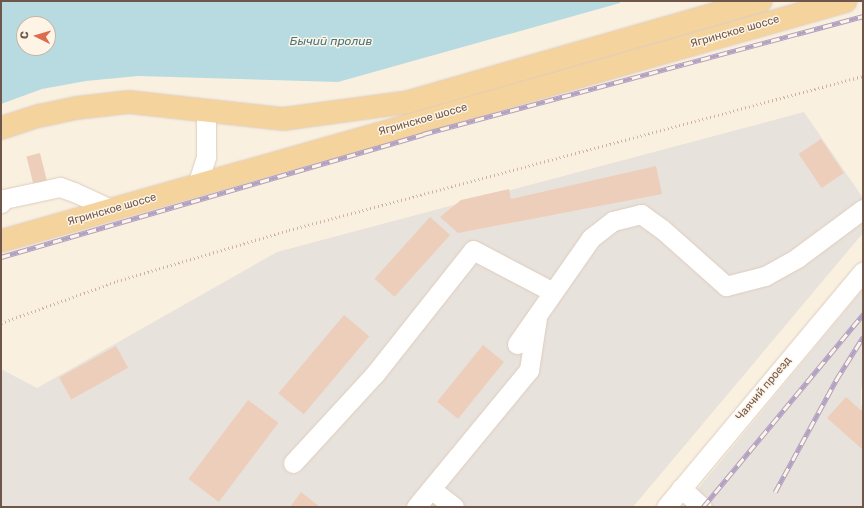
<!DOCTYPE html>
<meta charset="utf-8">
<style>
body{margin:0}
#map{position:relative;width:864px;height:508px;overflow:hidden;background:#faf0e0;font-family:Rubik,sans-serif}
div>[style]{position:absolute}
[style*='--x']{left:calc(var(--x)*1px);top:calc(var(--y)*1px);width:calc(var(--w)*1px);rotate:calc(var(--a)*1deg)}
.industrial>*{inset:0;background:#e8e2dc}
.water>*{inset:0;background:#b7dbe1}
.building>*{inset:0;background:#edceba;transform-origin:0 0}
.path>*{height:2.5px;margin-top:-1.25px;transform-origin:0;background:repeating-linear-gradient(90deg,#d1b29e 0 1px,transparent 0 4px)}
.roads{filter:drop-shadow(0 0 1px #ddccbd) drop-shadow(0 0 1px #ddccbd)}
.minor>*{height:19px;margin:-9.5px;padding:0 9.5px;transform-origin:9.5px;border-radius:9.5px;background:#fff}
.major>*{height:22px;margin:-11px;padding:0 11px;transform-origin:11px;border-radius:11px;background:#f4d39d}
.rail>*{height:4.5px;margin-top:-2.25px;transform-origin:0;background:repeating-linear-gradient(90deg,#fdf4e6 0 9px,#b2a1c1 0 18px);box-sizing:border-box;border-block:1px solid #b2a1c1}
span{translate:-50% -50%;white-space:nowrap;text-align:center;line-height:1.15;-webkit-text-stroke:3px #fdf4e6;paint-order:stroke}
.street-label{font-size:11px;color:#6e574a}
.water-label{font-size:12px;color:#467780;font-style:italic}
.frame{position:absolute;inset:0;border:2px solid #6e574a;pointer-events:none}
.north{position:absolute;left:16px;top:16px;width:40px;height:40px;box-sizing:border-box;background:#fdf4e6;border:1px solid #c4b5a8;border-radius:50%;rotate:275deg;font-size:11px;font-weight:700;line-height:16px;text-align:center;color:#6e574a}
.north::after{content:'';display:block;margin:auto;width:14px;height:18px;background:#db6d4e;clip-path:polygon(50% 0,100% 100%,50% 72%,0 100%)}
</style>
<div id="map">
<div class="industrial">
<i style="clip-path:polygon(804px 112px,863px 198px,863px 233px,633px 507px,1px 507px,1px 369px,37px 388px,277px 252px)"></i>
<i style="clip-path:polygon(863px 289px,863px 385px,861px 390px,861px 405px,863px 408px,863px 507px,683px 507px)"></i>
</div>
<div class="water">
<i style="clip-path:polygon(evenodd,1px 1px,620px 1px,620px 3px,338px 82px,138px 76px,86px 81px,42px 89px,1px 104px,1px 1px,24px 24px,48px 24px,48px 48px,24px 48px,24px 24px)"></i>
</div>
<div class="building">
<i style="left:821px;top:139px;width:41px;height:27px;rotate:56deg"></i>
<i style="left:40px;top:153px;width:29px;height:14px;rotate:76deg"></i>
<i style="clip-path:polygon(656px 166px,662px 194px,458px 233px,440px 217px,461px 200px,509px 189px,511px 199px)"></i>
<i style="left:430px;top:217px;width:27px;height:83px;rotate:42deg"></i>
<i style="left:344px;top:315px;width:33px;height:102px;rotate:40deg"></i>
<i style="left:483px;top:345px;width:27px;height:73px;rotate:39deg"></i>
<i style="left:116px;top:346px;width:25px;height:65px;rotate:61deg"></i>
<i style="clip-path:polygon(846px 397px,863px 412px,863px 450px,827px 418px)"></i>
<i style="left:248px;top:400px;width:38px;height:99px;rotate:37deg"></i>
<i style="clip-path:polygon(301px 492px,320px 507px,290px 507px)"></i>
</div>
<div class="path">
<i style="--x:1;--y:323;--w:123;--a:-19.9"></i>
<i style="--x:117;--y:281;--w:179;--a:-16.5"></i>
<i style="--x:289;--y:230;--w:594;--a:-15.02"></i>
</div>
<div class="roads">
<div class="minor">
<i style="--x:197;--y:185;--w:29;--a:-72"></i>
<i style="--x:206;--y:157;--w:46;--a:-90"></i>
<i style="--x:1;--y:203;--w:5;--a:-53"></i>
<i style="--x:4;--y:199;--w:57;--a:-12.1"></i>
<i style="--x:60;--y:187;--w:15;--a:20"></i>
<i style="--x:74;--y:192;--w:43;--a:24.8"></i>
<i style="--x:517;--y:344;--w:129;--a:-55.1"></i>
<i style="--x:591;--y:238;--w:28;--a:-38"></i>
<i style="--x:613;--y:221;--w:29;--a:-14"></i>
<i style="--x:641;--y:214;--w:26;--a:36"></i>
<i style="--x:662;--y:229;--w:86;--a:41.7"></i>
<i style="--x:726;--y:286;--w:40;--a:-14.4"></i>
<i style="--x:765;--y:276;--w:37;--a:-29"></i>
<i style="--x:797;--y:258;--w:82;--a:-36.6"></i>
<i style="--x:293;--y:463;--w:120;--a:-47.4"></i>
<i style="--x:374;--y:375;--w:159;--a:-51.6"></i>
<i style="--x:473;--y:250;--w:90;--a:27.7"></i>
<i style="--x:681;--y:488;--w:28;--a:42"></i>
<i style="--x:431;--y:489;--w:29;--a:38"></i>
<i style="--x:416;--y:507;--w:178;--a:-50.5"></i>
<i style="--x:529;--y:370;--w:53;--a:-81.3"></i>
<i style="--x:666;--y:507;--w:307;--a:-50.1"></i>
</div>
<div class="major">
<i style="--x:1;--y:128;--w:40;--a:-18"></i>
<i style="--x:39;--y:116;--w:38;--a:-12"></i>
<i style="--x:76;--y:108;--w:53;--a:-6.5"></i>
<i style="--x:129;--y:102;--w:155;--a:6.3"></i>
<i style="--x:283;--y:119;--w:126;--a:-7.7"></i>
<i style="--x:408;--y:102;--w:367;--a:-16"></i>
<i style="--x:1;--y:241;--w:878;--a:-15.86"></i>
</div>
</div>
<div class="rail">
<i style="--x:1;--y:257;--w:440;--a:-16.2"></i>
<i style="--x:423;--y:134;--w:456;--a:-15"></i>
<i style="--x:775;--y:492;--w:128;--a:-61.4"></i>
<i style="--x:836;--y:380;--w:51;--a:-57.9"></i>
<i style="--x:703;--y:507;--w:251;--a:-50.3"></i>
</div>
<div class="street-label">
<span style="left:735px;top:32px;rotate:-16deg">Ягринское шоссе</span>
<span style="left:423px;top:120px;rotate:-16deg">Ягринское шоссе</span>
<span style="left:112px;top:210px;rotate:-16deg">Ягринское шоссе</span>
<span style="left:764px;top:389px;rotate:-50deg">Чаячий проезд</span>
</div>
<div class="water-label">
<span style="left:331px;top:42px">Бычий пролив</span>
</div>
<div class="frame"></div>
<div class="north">С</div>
</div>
